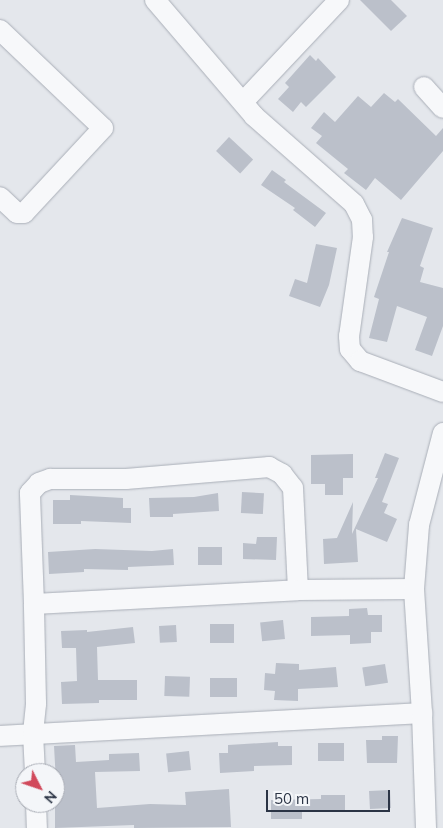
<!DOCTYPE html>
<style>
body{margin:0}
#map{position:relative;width:443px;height:828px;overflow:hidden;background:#e4e7ec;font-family:Mulish,sans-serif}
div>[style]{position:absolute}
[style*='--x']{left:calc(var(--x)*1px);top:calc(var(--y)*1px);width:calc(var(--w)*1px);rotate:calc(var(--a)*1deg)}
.building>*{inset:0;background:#bbc0ca;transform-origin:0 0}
.roads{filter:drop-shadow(0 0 1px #a9aeb7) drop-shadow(0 0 1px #a9aeb7)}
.minor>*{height:20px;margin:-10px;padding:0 10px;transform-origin:10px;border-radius:10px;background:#f7f8fa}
span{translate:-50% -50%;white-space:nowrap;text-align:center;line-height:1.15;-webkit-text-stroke:4.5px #f4f6f9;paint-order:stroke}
.north{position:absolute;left:15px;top:763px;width:50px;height:50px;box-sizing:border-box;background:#f4f6f9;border:1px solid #a4a8b1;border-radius:50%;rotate:131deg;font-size:14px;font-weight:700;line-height:20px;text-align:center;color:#2b3445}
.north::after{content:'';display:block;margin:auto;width:18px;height:22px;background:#d1495b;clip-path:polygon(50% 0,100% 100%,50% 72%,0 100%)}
.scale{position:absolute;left:266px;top:790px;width:124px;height:22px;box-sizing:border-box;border:2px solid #2b3445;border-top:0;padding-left:6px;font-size:15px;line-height:18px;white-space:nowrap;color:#2b3445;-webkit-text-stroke:4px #f4f6f9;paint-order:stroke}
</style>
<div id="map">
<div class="building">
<i style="clip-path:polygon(360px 0,391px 0,407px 16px,391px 31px)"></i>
<i style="clip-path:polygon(310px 55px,316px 61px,318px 58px,336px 77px,306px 107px,301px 102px,293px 112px,278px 99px,289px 87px,285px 83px)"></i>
<i style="clip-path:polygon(384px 93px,395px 102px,398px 99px,436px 136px,443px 128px,443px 151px,401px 200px,375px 178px,366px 190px,344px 173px,348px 169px,316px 143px,322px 136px,311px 128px,324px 112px,335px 122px,358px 96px,371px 107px)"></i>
<i style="left:229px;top:137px;width:33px;height:19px;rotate:43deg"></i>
<i style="clip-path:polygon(272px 170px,286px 180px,284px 182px,326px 213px,315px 227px,293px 210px,295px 208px,261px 185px)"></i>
<i style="clip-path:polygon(402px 218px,433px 228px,420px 266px,424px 268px,420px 282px,443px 288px,443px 326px,432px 356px,415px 350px,427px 317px,397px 306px,387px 342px,369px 338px,379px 299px,374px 297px,389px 252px,387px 252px)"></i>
<i style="clip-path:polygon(316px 244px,337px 248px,329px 285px,320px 307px,289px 296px,295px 279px,307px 283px)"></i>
<i style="clip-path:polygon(385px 453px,399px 458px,382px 502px,388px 504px,384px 513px,397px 519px,387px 542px,356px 529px,358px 562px,324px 564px,323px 539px,337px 538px,353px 502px,352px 534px,378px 478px,375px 478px)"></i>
<i style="clip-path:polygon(353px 454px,353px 478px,343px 478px,343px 495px,325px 495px,325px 484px,311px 484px,311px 455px)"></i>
<i style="left:242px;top:492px;width:22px;height:21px;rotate:3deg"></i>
<i style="clip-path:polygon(218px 493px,219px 511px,173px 514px,173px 517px,150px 517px,149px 498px,194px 497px)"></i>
<i style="clip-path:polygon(70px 495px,123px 498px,123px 508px,131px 508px,131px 523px,81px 521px,81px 524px,53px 524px,53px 500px,70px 500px)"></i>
<i style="clip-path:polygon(257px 537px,277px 537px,276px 560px,243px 559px,243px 543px,256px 544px)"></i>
<i style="left:198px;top:547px;width:24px;height:18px"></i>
<i style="clip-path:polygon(95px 549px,152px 551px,173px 549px,174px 565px,128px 567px,128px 570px,84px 569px,84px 572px,49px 574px,48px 552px)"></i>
<i style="clip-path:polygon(367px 608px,368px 615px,382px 615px,382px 632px,371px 632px,371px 643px,350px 644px,350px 635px,311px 636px,311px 617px,349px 616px,349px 609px)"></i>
<i style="left:283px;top:620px;width:19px;height:23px;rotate:84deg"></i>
<i style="left:210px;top:624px;width:24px;height:19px"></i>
<i style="left:176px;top:625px;width:17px;height:17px;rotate:87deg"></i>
<i style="clip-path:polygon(133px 627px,135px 643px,97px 647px,98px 680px,137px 680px,137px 700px,99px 700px,99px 703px,62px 704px,61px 682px,77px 681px,76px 648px,62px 648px,61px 631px,87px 630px,87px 632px)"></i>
<i style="clip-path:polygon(276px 663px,299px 664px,299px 670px,336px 667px,338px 687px,298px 689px,298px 701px,274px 700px,275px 691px,264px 690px,265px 673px,275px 674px)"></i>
<i style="left:385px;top:664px;width:19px;height:23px;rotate:81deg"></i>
<i style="left:165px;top:676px;width:25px;height:20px;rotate:2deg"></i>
<i style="left:237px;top:678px;width:19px;height:27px;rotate:90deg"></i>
<i style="clip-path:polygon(382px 736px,398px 736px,397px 763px,367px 763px,366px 740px,382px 740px)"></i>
<i style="clip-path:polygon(278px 742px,278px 746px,292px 746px,292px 765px,254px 766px,254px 771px,220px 773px,219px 753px,228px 753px,228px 745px)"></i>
<i style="left:344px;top:743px;width:18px;height:26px;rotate:90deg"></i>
<i style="clip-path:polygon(75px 745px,76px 762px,109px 760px,109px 754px,139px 753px,140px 771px,95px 772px,97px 808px,150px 804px,186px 805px,185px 792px,229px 789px,231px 827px,134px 828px,134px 825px,55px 828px,55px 803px,57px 800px,54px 746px)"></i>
<i style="left:189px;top:751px;width:19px;height:23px;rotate:84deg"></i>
<i style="left:390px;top:790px;width:18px;height:21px;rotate:87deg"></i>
<i style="clip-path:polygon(321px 795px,345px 795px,345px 812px,302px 812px,302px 819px,271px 819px,271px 800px,321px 799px)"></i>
</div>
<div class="roads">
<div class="minor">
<i style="--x:155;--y:0;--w:153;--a:49.5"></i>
<i style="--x:254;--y:116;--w:133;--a:41.3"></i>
<i style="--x:354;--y:204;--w:18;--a:63"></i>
<i style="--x:362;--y:220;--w:17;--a:87"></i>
<i style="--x:363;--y:237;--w:100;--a:98"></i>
<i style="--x:349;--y:336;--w:13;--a:86"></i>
<i style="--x:350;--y:349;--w:16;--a:50"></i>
<i style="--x:360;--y:361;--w:89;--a:20.5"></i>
<i style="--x:0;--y:30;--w:142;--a:43.6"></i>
<i style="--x:103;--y:128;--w:116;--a:132.9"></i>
<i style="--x:24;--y:213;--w:7;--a:180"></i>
<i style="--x:17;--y:213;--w:23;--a:-137"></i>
<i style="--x:424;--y:87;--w:28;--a:48"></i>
<i style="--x:243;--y:102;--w:140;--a:-46.7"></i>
<i style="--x:34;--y:604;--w:111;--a:-92.1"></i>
<i style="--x:30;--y:493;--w:13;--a:-48"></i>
<i style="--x:39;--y:483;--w:12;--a:-20"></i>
<i style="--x:50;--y:479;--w:76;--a:0"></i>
<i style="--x:126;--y:479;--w:144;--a:-4.8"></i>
<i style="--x:269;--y:467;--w:15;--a:28"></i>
<i style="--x:282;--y:474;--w:18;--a:52"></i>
<i style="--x:293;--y:488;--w:102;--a:87.2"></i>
<i style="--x:0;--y:736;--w:423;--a:-3.1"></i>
<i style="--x:35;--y:773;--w:40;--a:-92.9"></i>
<i style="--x:33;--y:733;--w:30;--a:-84"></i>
<i style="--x:36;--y:703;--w:99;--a:-91.2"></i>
<i style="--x:34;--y:604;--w:264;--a:-3"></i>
<i style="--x:298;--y:590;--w:116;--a:-0.5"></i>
<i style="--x:36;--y:803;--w:25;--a:88"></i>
<i style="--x:426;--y:828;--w:115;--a:-92"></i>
<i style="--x:422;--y:713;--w:124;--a:-93.7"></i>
<i style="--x:414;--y:589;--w:64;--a:-85.5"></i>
<i style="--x:419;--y:525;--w:95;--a:-75.4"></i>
</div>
</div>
<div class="north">N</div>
<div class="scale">50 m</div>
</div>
